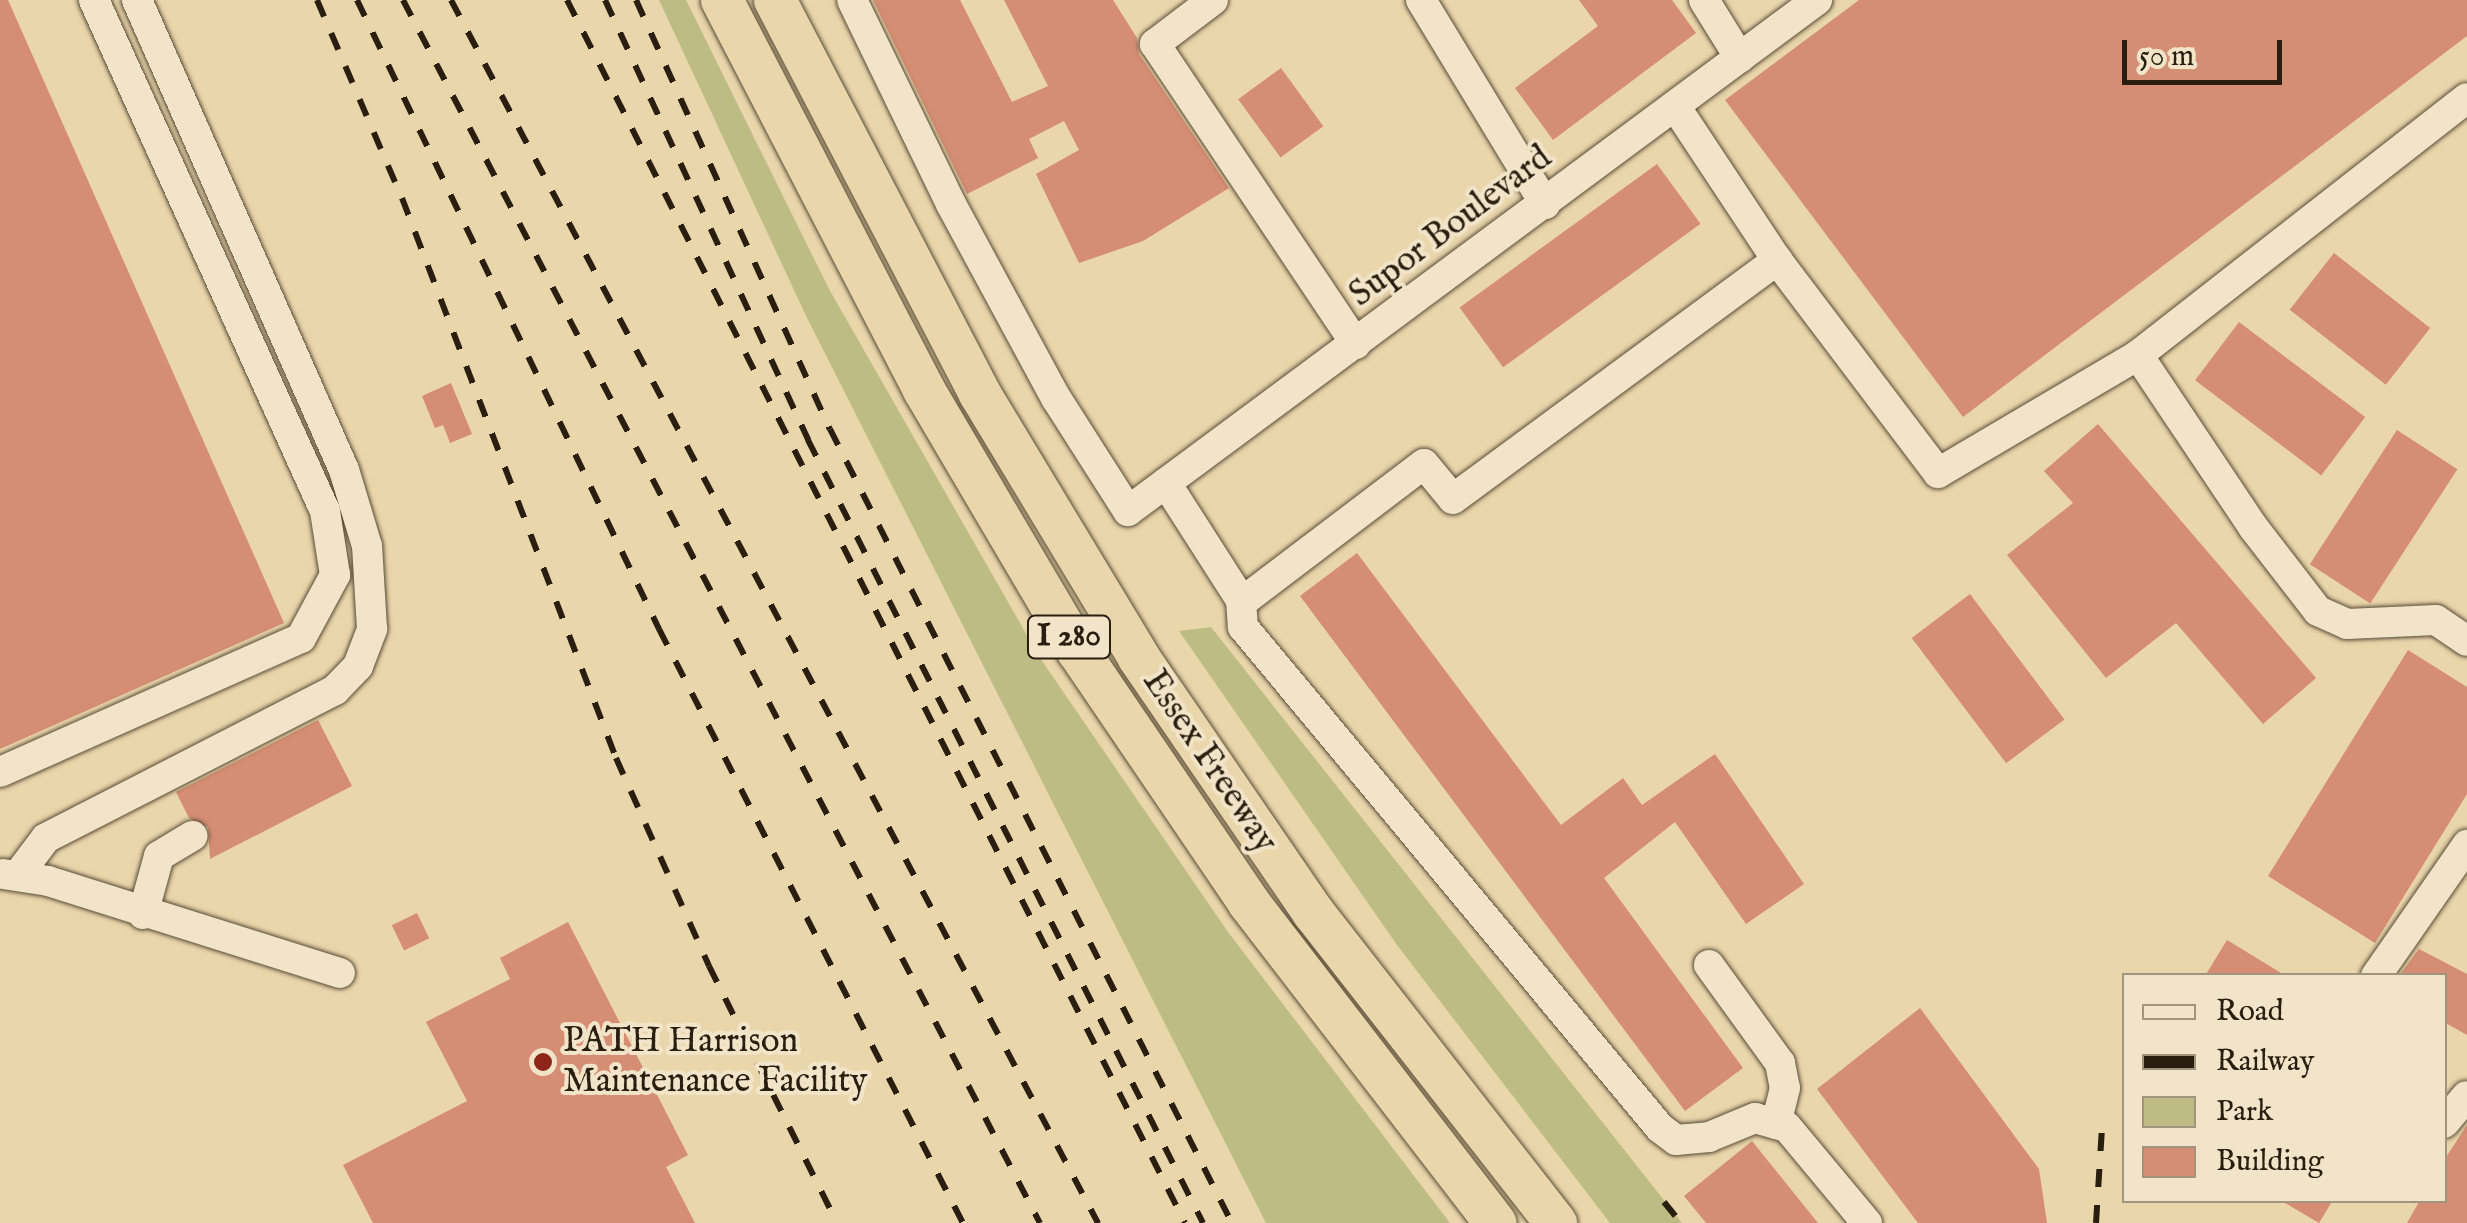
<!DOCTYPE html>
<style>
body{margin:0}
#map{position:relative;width:2467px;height:1223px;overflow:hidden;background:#ead6ab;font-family:"IM FELL English",serif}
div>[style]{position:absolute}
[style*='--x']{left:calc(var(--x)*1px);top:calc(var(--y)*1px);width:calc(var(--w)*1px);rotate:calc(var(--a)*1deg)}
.green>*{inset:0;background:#bdbc84}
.building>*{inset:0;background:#d58d73;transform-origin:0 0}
.roads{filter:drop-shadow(0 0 2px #594c37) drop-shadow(0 0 2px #594c37)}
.minor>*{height:30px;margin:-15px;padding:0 15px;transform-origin:15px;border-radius:15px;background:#f1e4c8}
.highway>*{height:42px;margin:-21px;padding:0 21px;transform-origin:21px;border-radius:21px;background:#ead6ab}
.rail>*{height:6px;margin-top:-3px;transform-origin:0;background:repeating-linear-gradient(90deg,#291e10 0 18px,transparent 0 36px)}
.dots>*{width:28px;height:28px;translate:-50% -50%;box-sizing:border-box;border:5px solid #f1e4c8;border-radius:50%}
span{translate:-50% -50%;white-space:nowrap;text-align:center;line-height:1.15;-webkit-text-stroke:8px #f1e4c8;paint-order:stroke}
.shield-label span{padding:2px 8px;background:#f1e4c8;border:2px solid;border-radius:8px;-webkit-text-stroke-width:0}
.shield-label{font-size:32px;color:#291e10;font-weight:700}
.street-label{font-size:35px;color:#291e10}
.poi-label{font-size:35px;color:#291e10}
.left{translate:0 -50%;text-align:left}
.legend{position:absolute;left:2122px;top:973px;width:325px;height:230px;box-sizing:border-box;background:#f1e4c8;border:2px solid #a1957e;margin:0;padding:12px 18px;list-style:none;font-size:30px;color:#291e10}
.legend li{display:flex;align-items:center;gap:20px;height:50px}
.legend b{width:50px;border:2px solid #a1957e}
.scale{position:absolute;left:2122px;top:40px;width:160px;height:45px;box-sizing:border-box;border:5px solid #291e10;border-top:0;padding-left:12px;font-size:30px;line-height:35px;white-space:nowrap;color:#291e10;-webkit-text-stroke:8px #f1e4c8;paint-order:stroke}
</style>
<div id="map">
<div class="green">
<i style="clip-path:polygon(659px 0,686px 0,829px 289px,1040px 658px,1228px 932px,1450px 1223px,1266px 1223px,807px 318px)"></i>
<i style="clip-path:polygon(1211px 627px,1682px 1223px,1610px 1223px,1397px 945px,1179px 631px)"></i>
</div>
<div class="building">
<i style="clip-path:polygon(0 0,8px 0,284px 623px,0 749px)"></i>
<i style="clip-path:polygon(873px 0,960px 0,1012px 102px,1048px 86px,1004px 0,1113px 0,1137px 38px,1139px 54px,1229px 188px,1143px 241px,1079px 263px,1036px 174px,1079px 150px,1064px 121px,1029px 139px,1038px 158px,967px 194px)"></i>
<i style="clip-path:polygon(1579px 0,1672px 0,1696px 33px,1553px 140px,1515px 88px,1598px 26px)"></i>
<i style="clip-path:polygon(1859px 0,2467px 0,2467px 36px,1963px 417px,1725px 100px)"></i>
<i style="left:1281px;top:68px;width:72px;height:53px;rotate:54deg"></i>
<i style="left:1657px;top:164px;width:74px;height:244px;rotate:54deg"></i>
<i style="left:2334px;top:253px;width:122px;height:72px;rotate:38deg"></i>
<i style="left:2239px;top:322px;width:158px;height:73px;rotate:37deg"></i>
<i style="clip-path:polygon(451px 383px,472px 434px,450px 443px,443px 425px,435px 428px,422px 396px)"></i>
<i style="clip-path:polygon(2098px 424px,2316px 678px,2263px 724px,2176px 623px,2106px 678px,2007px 555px,2073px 503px,2044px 471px)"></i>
<i style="left:2397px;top:430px;width:72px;height:160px;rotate:33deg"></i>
<i style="clip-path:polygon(1357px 553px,1561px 825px,1623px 778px,1642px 805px,1715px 754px,1804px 884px,1746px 924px,1675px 822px,1604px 878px,1743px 1068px,1685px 1111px,1300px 596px)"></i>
<i style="left:1970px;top:594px;width:157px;height:73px;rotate:53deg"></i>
<i style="clip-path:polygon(2408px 650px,2467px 687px,2467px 794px,2375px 943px,2268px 876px)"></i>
<i style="clip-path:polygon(318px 720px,352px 786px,210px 859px,208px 827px,189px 818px,176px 792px)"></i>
<i style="left:417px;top:913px;width:28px;height:28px;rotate:64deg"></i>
<i style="clip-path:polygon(568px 922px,688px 1155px,666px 1167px,695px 1223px,373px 1223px,343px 1165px,467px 1101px,426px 1022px,510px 979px,500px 958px)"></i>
<i style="clip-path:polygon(2227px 940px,2286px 976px,2205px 976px)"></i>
<i style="clip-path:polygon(2419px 949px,2467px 974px,2467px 1035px,2444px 1022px,2444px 976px,2399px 976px)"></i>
<i style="clip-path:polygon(1920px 1008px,2039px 1169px,2047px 1223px,1918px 1223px,1817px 1089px)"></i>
<i style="clip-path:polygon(2467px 1125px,2467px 1223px,2407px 1223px,2420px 1200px,2444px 1200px,2444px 1160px)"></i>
<i style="clip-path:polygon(1752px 1141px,1818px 1223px,1706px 1223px,1684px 1196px)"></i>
<i style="clip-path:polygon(2280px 1200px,2333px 1200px,2319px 1223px)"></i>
</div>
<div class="roads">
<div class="minor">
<i style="--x:852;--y:0;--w:227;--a:64.1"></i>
<i style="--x:951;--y:204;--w:221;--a:61.6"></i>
<i style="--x:1056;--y:398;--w:134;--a:57.5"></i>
<i style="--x:1128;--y:511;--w:858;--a:-36.56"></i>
<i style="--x:1213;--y:0;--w:73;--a:142.8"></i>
<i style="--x:1155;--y:44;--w:361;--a:56.2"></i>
<i style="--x:1421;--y:0;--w:239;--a:58.7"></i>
<i style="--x:1704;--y:0;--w:68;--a:58.2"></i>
<i style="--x:1777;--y:260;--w:267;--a:52.9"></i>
<i style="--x:1938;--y:473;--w:232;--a:-30.5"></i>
<i style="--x:2138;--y:355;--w:417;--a:-38"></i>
<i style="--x:2138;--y:355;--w:207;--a:56.2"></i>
<i style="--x:2253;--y:527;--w:106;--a:52.3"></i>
<i style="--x:2318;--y:611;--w:32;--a:24"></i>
<i style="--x:2347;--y:624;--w:89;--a:-2.6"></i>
<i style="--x:2436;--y:620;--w:37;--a:34"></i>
<i style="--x:1166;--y:483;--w:141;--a:57.4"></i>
<i style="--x:1242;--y:602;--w:228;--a:-37.2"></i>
<i style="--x:1424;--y:464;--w:45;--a:50.4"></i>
<i style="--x:1453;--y:499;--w:403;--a:-36.4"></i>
<i style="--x:1777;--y:260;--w:185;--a:-123.5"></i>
<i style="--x:1241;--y:600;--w:27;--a:86"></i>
<i style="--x:1243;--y:627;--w:652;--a:50.23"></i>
<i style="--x:1660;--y:1128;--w:20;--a:37"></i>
<i style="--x:1676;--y:1140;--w:33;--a:-5"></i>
<i style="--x:1709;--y:1137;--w:50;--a:-22.4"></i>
<i style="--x:1755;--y:1118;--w:33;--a:16"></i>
<i style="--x:1787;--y:1127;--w:125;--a:50.2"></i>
<i style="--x:0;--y:772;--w:329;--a:-24"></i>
<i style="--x:301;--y:638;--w:72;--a:-61.6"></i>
<i style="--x:335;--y:575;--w:65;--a:-98.9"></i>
<i style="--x:325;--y:511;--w:561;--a:-114.33"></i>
<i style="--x:3;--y:874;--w:46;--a:8.8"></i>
<i style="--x:48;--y:881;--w:306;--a:17.5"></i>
<i style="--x:18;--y:875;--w:46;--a:-52.9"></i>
<i style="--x:46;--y:838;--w:325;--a:-27.1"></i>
<i style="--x:335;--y:690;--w:33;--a:-46"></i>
<i style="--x:358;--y:666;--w:40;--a:-69"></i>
<i style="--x:372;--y:629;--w:83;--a:-93.4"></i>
<i style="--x:367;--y:546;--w:79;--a:-106.8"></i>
<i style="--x:344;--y:470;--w:514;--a:-113.77"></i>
<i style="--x:143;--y:914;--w:60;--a:-74.6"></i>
<i style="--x:159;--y:856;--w:39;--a:-31"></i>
<i style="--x:1709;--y:965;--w:121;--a:54.1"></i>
<i style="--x:1780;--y:1063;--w:25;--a:79"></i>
<i style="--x:1785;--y:1088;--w:37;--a:104"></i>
<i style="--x:2376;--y:976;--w:160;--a:-55.2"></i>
<i style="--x:2444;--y:1123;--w:35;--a:-50"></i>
</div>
<div class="highway">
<i style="--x:722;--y:0;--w:439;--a:62.6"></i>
<i style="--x:924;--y:390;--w:303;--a:59.5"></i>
<i style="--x:1078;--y:651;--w:305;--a:55.8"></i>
<i style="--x:1249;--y:903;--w:404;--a:52.4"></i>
<i style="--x:775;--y:0;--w:444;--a:62.5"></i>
<i style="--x:980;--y:394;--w:308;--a:58.9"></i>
<i style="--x:1139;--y:658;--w:308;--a:55.6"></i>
<i style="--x:1313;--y:912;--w:395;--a:52"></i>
</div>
</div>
<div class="rail">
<i style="--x:317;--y:0;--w:215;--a:66.8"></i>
<i style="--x:402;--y:198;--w:599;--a:69.09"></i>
<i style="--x:616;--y:758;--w:228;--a:65.9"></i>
<i style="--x:709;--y:966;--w:287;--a:63.5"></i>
<i style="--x:357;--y:0;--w:698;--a:64.35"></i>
<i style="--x:659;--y:629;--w:667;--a:62.9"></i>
<i style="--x:403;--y:0;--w:1379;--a:62.49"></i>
<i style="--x:451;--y:0;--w:1384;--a:62.12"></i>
<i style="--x:567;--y:0;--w:1370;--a:63.19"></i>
<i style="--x:605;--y:0;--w:485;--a:65.2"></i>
<i style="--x:808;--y:440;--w:877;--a:63.23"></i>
<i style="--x:636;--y:0;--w:471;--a:65.7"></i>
<i style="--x:830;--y:429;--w:890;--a:63.15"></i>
<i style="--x:1664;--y:1202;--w:27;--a:51"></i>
<i style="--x:2096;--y:1223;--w:96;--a:-86.4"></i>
</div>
<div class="dots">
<i style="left:543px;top:1062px;background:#8f2418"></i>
</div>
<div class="shield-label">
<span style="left:1069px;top:637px">I 280</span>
</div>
<div class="street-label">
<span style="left:1451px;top:227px;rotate:-37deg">Supor Boulevard</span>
<span style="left:1209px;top:762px;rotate:56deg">Essex Freeway</span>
</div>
<div class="poi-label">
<span class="left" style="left:563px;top:1062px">PATH Harrison<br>Maintenance Facility</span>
</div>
<ul class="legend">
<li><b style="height:12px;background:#f1e4c8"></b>Road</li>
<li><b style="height:12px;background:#291e10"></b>Railway</li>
<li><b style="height:28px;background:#bdbc84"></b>Park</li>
<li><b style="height:28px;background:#d58d73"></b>Building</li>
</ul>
<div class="scale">50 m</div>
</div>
